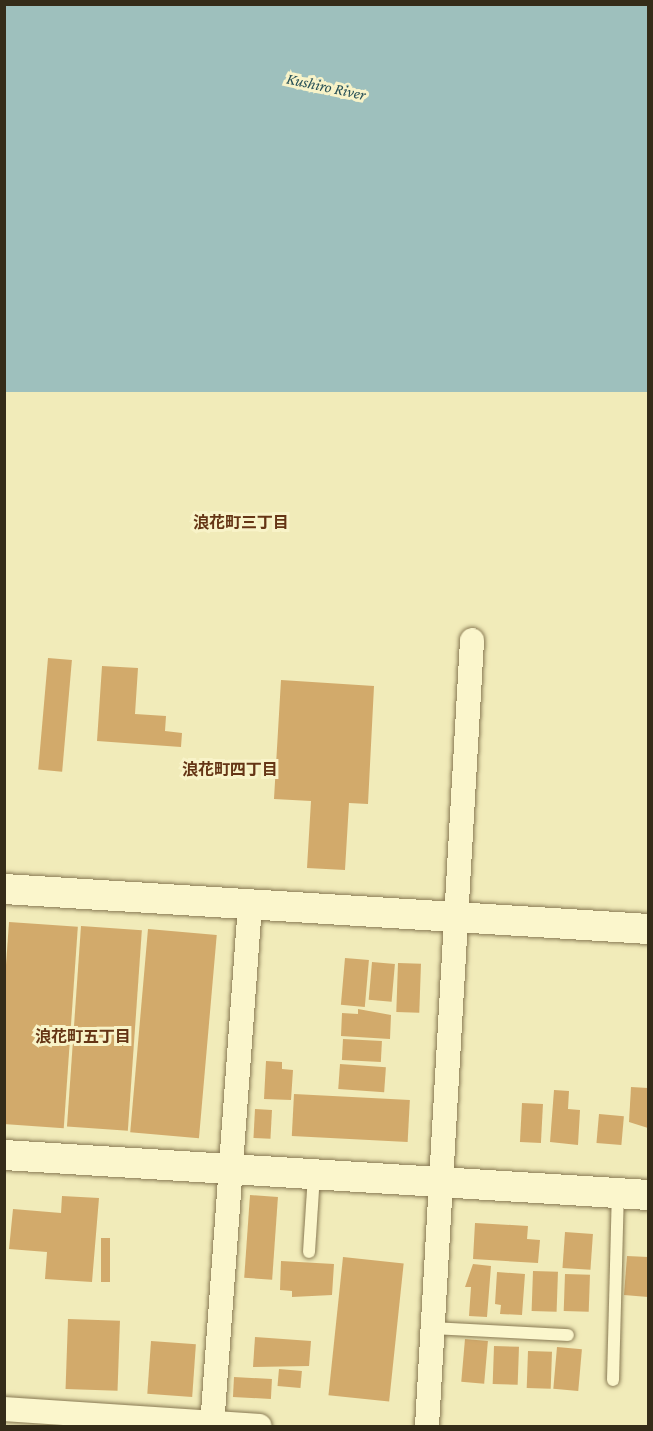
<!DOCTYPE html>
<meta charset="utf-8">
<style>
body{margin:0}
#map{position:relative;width:653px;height:1431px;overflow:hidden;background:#f1ebb9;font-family:"Crimson Pro","Noto Sans JP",serif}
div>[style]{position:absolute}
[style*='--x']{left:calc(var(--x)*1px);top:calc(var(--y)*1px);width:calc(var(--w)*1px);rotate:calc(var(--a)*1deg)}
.water>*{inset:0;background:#9ec0bd;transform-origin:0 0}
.building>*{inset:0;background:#d2aa6b;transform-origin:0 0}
.roads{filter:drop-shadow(0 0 2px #887953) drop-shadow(0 0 2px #887953)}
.service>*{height:12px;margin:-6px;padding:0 6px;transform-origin:6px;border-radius:6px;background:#fbf6cc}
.minor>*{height:24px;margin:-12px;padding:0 12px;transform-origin:12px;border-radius:12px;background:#fbf6cc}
.tertiary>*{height:30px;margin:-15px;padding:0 15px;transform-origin:15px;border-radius:15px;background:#fbf6cc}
span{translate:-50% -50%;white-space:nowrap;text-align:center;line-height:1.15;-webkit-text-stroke:6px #f8f3c8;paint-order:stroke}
.water-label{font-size:16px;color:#275056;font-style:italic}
.neighbourhood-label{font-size:16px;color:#653515;font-weight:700}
.frame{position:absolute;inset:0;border:6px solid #352c19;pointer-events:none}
</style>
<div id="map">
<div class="water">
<i style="left:4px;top:5px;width:644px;height:387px"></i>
</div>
<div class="building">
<i style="left:48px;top:658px;width:24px;height:112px;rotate:5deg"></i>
<i style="clip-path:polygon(102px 666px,138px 668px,135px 714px,166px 716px,165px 731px,182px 733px,181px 747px,97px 741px)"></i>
<i style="clip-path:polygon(281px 680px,374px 686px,368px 804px,349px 803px,345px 870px,307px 868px,311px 801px,274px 799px)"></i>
<i style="left:9px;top:922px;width:69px;height:202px;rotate:4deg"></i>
<i style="left:81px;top:926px;width:61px;height:201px;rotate:4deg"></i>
<i style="left:148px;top:929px;width:69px;height:204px;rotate:5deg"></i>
<i style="left:345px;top:958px;width:24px;height:47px;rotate:5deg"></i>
<i style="left:372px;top:962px;width:23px;height:38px;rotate:5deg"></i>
<i style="left:398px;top:963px;width:23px;height:49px;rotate:2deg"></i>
<i style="clip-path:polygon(358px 1009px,391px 1015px,390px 1039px,341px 1036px,342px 1013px,358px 1014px)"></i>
<i style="left:343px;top:1039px;width:39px;height:21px;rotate:3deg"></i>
<i style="clip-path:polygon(266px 1061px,282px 1062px,282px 1069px,293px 1070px,291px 1100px,264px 1099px)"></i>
<i style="left:340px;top:1064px;width:46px;height:25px;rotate:4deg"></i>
<i style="clip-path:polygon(631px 1087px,648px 1088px,648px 1128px,629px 1122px)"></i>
<i style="clip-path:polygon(554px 1090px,569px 1091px,568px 1109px,580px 1110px,578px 1145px,550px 1142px)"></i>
<i style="left:294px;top:1094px;width:116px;height:42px;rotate:3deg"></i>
<i style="left:522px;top:1103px;width:21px;height:39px;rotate:3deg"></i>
<i style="left:255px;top:1109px;width:17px;height:29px;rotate:3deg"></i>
<i style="left:599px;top:1114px;width:25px;height:29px;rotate:5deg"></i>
<i style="left:250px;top:1195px;width:28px;height:83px;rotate:4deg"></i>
<i style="clip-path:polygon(62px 1196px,99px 1198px,92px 1282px,45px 1279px,47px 1252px,9px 1249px,13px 1209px,61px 1213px)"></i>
<i style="clip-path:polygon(475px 1223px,528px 1226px,527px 1239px,540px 1240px,538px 1263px,473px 1259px)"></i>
<i style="left:565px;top:1232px;width:28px;height:36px;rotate:4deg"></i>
<i style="left:101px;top:1238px;width:9px;height:44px"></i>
<i style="clip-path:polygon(627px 1256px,648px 1257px,648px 1297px,624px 1295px)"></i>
<i style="left:343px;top:1257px;width:61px;height:139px;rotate:6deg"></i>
<i style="clip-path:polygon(281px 1261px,334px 1264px,332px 1295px,292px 1297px,292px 1291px,280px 1290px)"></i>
<i style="clip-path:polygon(473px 1264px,491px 1266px,487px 1317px,469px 1316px,471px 1287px,465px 1287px)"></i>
<i style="left:533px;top:1271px;width:25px;height:40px;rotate:2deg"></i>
<i style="clip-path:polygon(497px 1272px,525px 1274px,522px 1315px,500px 1314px,501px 1305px,495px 1304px)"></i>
<i style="left:565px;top:1274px;width:25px;height:37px;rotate:2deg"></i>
<i style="left:68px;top:1319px;width:52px;height:70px;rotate:2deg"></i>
<i style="clip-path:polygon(255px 1337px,311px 1341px,309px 1366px,253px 1367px)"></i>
<i style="left:465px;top:1339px;width:23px;height:43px;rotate:5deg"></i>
<i style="left:151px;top:1341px;width:45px;height:53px;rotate:4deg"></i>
<i style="left:494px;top:1346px;width:25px;height:38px;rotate:2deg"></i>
<i style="left:557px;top:1347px;width:25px;height:42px;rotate:5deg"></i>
<i style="left:528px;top:1351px;width:24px;height:37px;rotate:2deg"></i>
<i style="left:279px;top:1369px;width:23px;height:17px;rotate:5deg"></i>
<i style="left:234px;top:1377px;width:38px;height:20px;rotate:3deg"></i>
</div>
<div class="roads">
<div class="service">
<i style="--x:309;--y:1252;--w:78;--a:-86.3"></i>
<i style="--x:433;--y:1328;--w:135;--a:3"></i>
<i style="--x:613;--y:1380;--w:187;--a:-88.5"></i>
</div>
<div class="minor">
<i style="--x:4;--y:1409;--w:256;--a:3.8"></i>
<i style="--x:212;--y:1426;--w:522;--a:-85.83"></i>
<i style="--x:427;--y:1426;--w:787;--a:-86.72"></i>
</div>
<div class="tertiary">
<i style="--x:4;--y:889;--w:645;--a:3.55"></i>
<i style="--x:4;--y:1155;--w:645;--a:3.55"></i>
</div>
</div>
<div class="water-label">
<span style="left:326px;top:87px;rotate:12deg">Kushiro River</span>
</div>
<div class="neighbourhood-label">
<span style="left:241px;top:523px">浪花町三丁目</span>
<span style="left:230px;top:770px">浪花町四丁目</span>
<span style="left:83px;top:1037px">浪花町五丁目</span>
</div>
<div class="frame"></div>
</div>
